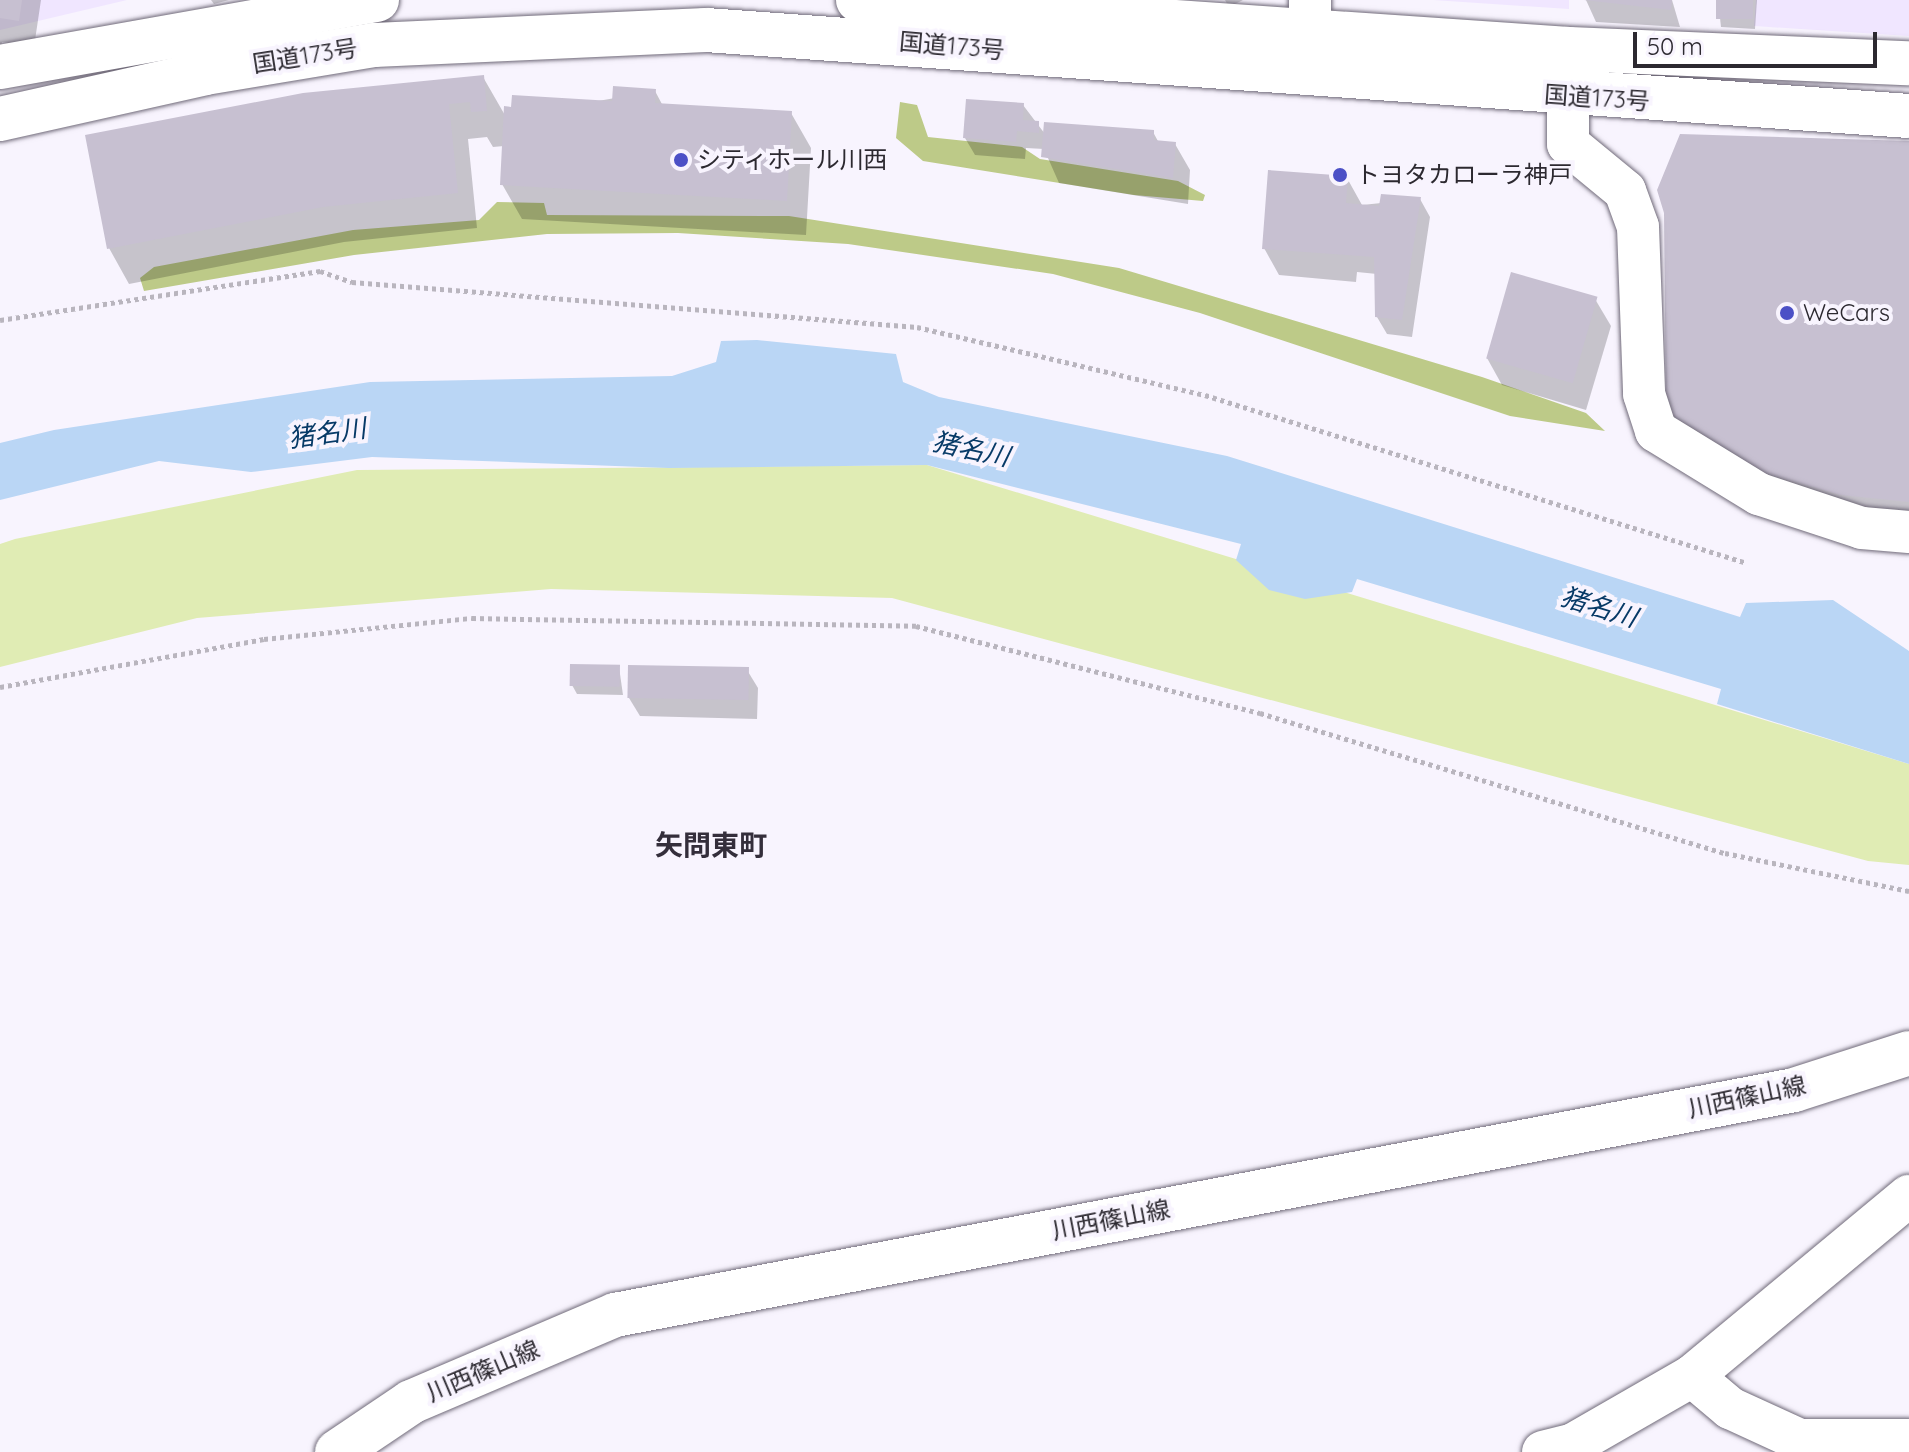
<!DOCTYPE html>
<meta charset="utf-8">
<style>
body{margin:0}
#map{position:relative;width:1909px;height:1452px;overflow:hidden;background:#f8f4fe;font-family:Quicksand,"Noto Sans JP",sans-serif}
div>[style]{position:absolute}
[style*='--x']{left:calc(var(--x)*1px);top:calc(var(--y)*1px);width:calc(var(--w)*1px);rotate:calc(var(--a)*1deg)}
.built>*{inset:0;background:#f0e6ff}
.green>*{inset:0;background:#e0ecb4}
.forest>*{inset:0;background:#bdca88}
.water>*{inset:0;background:#bad6f5}
.shadow>*{inset:0;background:#0003}
.building>*{inset:0;background:#c7c0d1;transform-origin:0 0}
.path>*{height:5px;margin-top:-2.5px;transform-origin:0;background:repeating-linear-gradient(90deg,#b9b5be 0 4px,transparent 0 8px)}
.roads{filter:drop-shadow(0 0 2px #706a79) drop-shadow(0 0 2px #706a79)}
.minor>*{height:42px;margin:-21px;padding:0 21px;transform-origin:21px;border-radius:21px;background:#fff}
.major>*{height:44px;margin:-22px;padding:0 22px;transform-origin:22px;border-radius:22px;background:#fff}
.highway>*{height:44px;margin:-22px;padding:0 22px;transform-origin:22px;border-radius:22px;background:#fff}
.dots>*{width:22px;height:22px;translate:-50% -50%;box-sizing:border-box;border:4px solid #f8f4fe;border-radius:50%}
span{translate:-50% -50%;white-space:nowrap;text-align:center;line-height:1.15;-webkit-text-stroke:8px #f8f4fe;paint-order:stroke}
.street-label{font-size:24px;color:#2c2930}
.poi-label{font-size:24px;color:#2c2930}
.left{translate:0 -50%;text-align:left}
.water-label{font-size:26px;color:#073a67;font-style:italic}
.quarter-label{font-size:28px;color:#342e3b;font-weight:700}
.scale{position:absolute;left:1633px;top:32px;width:244px;height:36px;box-sizing:border-box;border:4px solid #2c2930;border-top:0;padding-left:10px;font-size:24px;line-height:28px;white-space:nowrap;color:#2c2930;-webkit-text-stroke:6px #f8f4fe;paint-order:stroke}
</style>
<div id="map">
<div class="built">
<i style="clip-path:polygon(0 0,127px 0,0 30px)"></i>
<i style="clip-path:polygon(1433px 0,1569px 0,1569px 9px)"></i>
<i style="clip-path:polygon(1756px 0,1909px 0,1909px 36px,1754px 26px)"></i>
</div>
<div class="green">
<i style="clip-path:polygon(927px 465px,1909px 764px,1909px 865px,1868px 861px,892px 598px,551px 589px,197px 618px,0 667px,0 544px,15px 539px,357px 470px)"></i>
</div>
<div class="forest">
<i style="clip-path:polygon(900px 102px,917px 105px,928px 137px,1022px 147px,1040px 159px,1178px 181px,1205px 195px,1203px 201px,1134px 195px,923px 161px,896px 138px)"></i>
<i style="clip-path:polygon(497px 202px,544px 203px,547px 215px,789px 216px,1119px 268px,1482px 377px,1586px 413px,1605px 431px,1510px 416px,1200px 313px,1053px 274px,848px 244px,678px 233px,547px 234px,354px 255px,144px 291px,140px 278px,154px 267px,353px 230px,479px 220px)"></i>
</div>
<div class="water">
<i style="clip-path:polygon(757px 340px,896px 354px,903px 382px,939px 397px,1227px 456px,1740px 617px,1746px 603px,1833px 600px,1909px 651px,1909px 764px,1717px 704px,1721px 689px,1357px 579px,1352px 592px,1305px 599px,1269px 590px,1236px 560px,1241px 544px,927px 465px,669px 468px,372px 457px,251px 472px,159px 461px,0 500px,0 443px,54px 430px,370px 382px,672px 376px,716px 362px,721px 341px)"></i>
</div>
<div class="shadow">
<i style="clip-path:polygon(0 0,41px 0,34px 47px,2px 42px,0 52px)"></i>
<i style="clip-path:polygon(211px 0,229px 0,214px 4px)"></i>
<i style="clip-path:polygon(1225px 0,1243px 0,1229px 7px)"></i>
<i style="clip-path:polygon(1586px 0,1672px 0,1680px 27px,1596px 22px)"></i>
<i style="clip-path:polygon(1718px 0,1757px 0,1755px 29px,1721px 27px)"></i>
<i style="clip-path:polygon(483px 77px,506px 117px,655px 91px,663px 106px,791px 113px,811px 148px,806px 235px,522px 219px,502px 184px,504px 146px,493px 147px,487px 137px,468px 139px,477px 228px,344px 242px,129px 284px,109px 248px)"></i>
<i style="clip-path:polygon(1023px 105px,1045px 134px,1153px 132px,1159px 143px,1175px 144px,1190px 170px,1188px 204px,1059px 183px,1044px 149px,1026px 148px,1025px 159px,975px 155px,965px 138px)"></i>
<i style="clip-path:polygon(1909px 143px,1909px 535px,1775px 505px,1666px 212px)"></i>
<i style="clip-path:polygon(1347px 178px,1362px 205px,1420px 199px,1430px 217px,1412px 337px,1387px 334px,1377px 317px,1377px 274px,1357px 272px,1356px 282px,1279px 275px,1264px 248px)"></i>
<i style="clip-path:polygon(1595px 299px,1611px 326px,1586px 410px,1502px 385px,1487px 358px)"></i>
<i style="clip-path:polygon(619px 667px,623px 695px,577px 694px,572px 685px)"></i>
<i style="clip-path:polygon(747px 670px,758px 688px,757px 719px,640px 716px,629px 698px)"></i>
</div>
<div class="building">
<i style="clip-path:polygon(0 0,22px 0,19px 21px,0 18px)"></i>
<i style="clip-path:polygon(1584px 0,1672px 0,1671px 10px)"></i>
<i style="left:1716px;top:0;width:37px;height:19px"></i>
<i style="clip-path:polygon(484px 75px,487px 111px,471px 112px,470px 102px,449px 104px,458px 193px,323px 207px,107px 249px,85px 135px,303px 93px)"></i>
<i style="clip-path:polygon(613px 86px,656px 89px,655px 103px,792px 111px,787px 201px,500px 185px,504px 106px,511px 107px,512px 95px,612px 101px)"></i>
<i style="clip-path:polygon(966px 99px,1024px 103px,1023px 120px,1039px 121px,1039px 133px,1017px 131px,1016px 142px,963px 138px)"></i>
<i style="clip-path:polygon(1044px 122px,1154px 130px,1154px 140px,1176px 142px,1173px 178px,1041px 157px)"></i>
<i style="clip-path:polygon(1680px 134px,1909px 141px,1909px 502px,1841px 495px,1753px 470px,1666px 413px,1664px 213px,1657px 190px)"></i>
<i style="clip-path:polygon(1268px 170px,1348px 176px,1346px 203px,1379px 206px,1381px 194px,1421px 197px,1402px 320px,1375px 317px,1374px 257px,1262px 249px)"></i>
<i style="left:1511px;top:272px;width:90px;height:90px;rotate:16deg"></i>
<i style="left:570px;top:664px;width:50px;height:22px;rotate:1deg"></i>
<i style="left:628px;top:665px;width:121px;height:33px;rotate:1deg"></i>
</div>
<div class="path">
<i style="--x:0;--y:320;--w:324;--a:-8.7"></i>
<i style="--x:320;--y:271;--w:34;--a:19"></i>
<i style="--x:352;--y:282;--w:567;--a:4.55"></i>
<i style="--x:917;--y:327;--w:296;--a:13.3"></i>
<i style="--x:1205;--y:395;--w:567;--a:17.22"></i>
<i style="--x:0;--y:687;--w:268;--a:-10.3"></i>
<i style="--x:264;--y:639;--w:209;--a:-5.8"></i>
<i style="--x:472;--y:618;--w:444;--a:1"></i>
<i style="--x:916;--y:626;--w:355;--a:14.2"></i>
<i style="--x:1260;--y:713;--w:486;--a:16.8"></i>
<i style="--x:1725;--y:853;--w:188;--a:11.7"></i>
</div>
<div class="roads">
<div class="minor">
<i style="--x:1568;--y:58;--w:86;--a:90"></i>
<i style="--x:1568;--y:144;--w:74;--a:39.5"></i>
<i style="--x:1625;--y:191;--w:38;--a:70"></i>
<i style="--x:1638;--y:227;--w:167;--a:87.9"></i>
<i style="--x:1644;--y:394;--w:39;--a:72"></i>
<i style="--x:1656;--y:431;--w:121;--a:31.5"></i>
<i style="--x:1759;--y:494;--w:108;--a:18.3"></i>
<i style="--x:1862;--y:528;--w:47;--a:4.9"></i>
<i style="--x:1310;--y:67;--w:67;--a:-90"></i>
<i style="--x:1692;--y:1376;--w:50;--a:40.1"></i>
<i style="--x:1730;--y:1408;--w:77;--a:24.6"></i>
<i style="--x:1800;--y:1440;--w:109;--a:0"></i>
<i style="--x:1543;--y:1452;--w:30;--a:-14"></i>
<i style="--x:1572;--y:1445;--w:138;--a:-29.9"></i>
<i style="--x:1692;--y:1376;--w:282;--a:-39.7"></i>
</div>
<div class="major">
<i style="--x:337;--y:1452;--w:89;--a:-34"></i>
<i style="--x:411;--y:1402;--w:222;--a:-23.1"></i>
<i style="--x:615;--y:1315;--w:1200;--a:-10.8"></i>
<i style="--x:1794;--y:1090;--w:121;--a:-17.8"></i>
</div>
<div class="highway">
<i style="--x:858;--y:0;--w:712;--a:3.95"></i>
<i style="--x:1568;--y:49;--w:341;--a:2.4"></i>
<i style="--x:0;--y:67;--w:383;--a:-10.1"></i>
<i style="--x:0;--y:119;--w:210;--a:-12.6"></i>
<i style="--x:205;--y:73;--w:171;--a:-9.4"></i>
<i style="--x:374;--y:45;--w:332;--a:-2.6"></i>
<i style="--x:706;--y:30;--w:1206;--a:4.09"></i>
</div>
</div>
<div class="dots">
<i style="left:681px;top:160px;background:#4c50c6"></i>
<i style="left:1340px;top:175px;background:#4c50c6"></i>
<i style="left:1787px;top:313px;background:#4c50c6"></i>
</div>
<div class="street-label">
<span style="left:952px;top:46px;rotate:5deg">国道173号</span>
<span style="left:305px;top:56px;rotate:-9deg">国道173号</span>
<span style="left:1597px;top:98px;rotate:4deg">国道173号</span>
<span style="left:1747px;top:1097px;rotate:-12deg">川西篠山線</span>
<span style="left:1111px;top:1220px;rotate:-11deg">川西篠山線</span>
<span style="left:483px;top:1371px;rotate:-23deg">川西篠山線</span>
</div>
<div class="poi-label">
<span class="left" style="left:697px;top:160px">シティホール川西</span>
<span class="left" style="left:1356px;top:175px">トヨタカローラ神戸</span>
<span class="left" style="left:1803px;top:313px">WeCars</span>
</div>
<div class="water-label">
<span style="left:327px;top:433px;rotate:-8deg">猪名川</span>
<span style="left:971px;top:449px;rotate:12deg">猪名川</span>
<span style="left:1599px;top:607px;rotate:17deg">猪名川</span>
</div>
<div class="quarter-label">
<span style="left:711px;top:845px">矢問東町</span>
</div>
<div class="scale">50 m</div>
</div>
